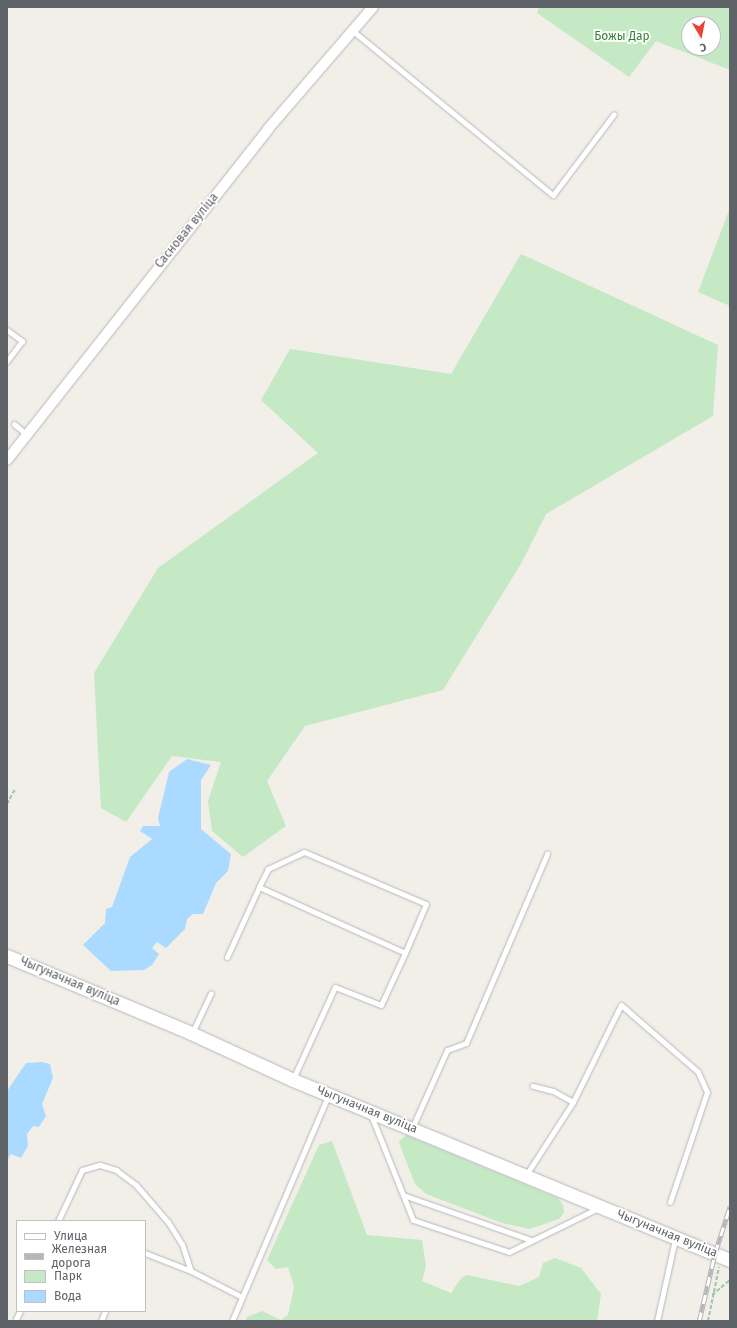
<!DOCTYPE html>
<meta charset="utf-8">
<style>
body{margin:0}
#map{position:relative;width:737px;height:1328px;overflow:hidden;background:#f1efe8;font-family:"Fira Sans",sans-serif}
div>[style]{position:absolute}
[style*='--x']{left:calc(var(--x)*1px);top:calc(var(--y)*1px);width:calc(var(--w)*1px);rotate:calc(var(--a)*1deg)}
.green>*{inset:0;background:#c5e8c5}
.water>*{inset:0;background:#aadaff}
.path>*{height:2px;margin-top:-1px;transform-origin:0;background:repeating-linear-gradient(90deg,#9cc7a9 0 4px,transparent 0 6px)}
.roads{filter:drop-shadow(0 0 1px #b5b8bc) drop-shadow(0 0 1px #b5b8bc)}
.service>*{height:5px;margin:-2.5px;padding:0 2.5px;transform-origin:2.5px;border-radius:2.5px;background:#fff}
.minor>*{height:10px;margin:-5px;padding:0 5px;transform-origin:5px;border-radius:5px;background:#fff}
.tertiary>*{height:13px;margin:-6.5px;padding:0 6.5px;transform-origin:6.5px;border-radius:6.5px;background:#fff}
.rail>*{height:4.5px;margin-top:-2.25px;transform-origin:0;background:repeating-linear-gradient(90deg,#fff 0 9px,#b6b7b8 0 18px);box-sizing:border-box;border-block:1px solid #b6b7b8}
span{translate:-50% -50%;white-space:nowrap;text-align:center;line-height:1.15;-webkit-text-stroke:3.5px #fff;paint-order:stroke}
.park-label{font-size:12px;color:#348238}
.street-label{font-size:12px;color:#5f6368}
.frame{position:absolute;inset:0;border:8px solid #5f6368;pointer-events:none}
.legend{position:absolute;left:16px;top:1220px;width:130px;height:92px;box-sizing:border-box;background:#fff;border:1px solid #bfc1c3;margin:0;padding:5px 7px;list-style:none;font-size:12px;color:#5f6368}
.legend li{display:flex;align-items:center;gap:8px;height:20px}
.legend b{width:20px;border:1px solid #bfc1c3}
.north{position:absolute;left:681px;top:16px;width:40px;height:40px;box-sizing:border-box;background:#fff;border:1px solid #bfc1c3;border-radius:50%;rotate:170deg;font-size:11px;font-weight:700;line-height:16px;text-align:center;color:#5f6368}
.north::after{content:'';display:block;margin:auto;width:14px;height:18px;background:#ea4335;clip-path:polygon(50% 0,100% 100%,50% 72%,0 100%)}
</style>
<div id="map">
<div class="green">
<i style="clip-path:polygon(evenodd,539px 7px,730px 7px,730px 70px,656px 41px,629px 77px,537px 13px,539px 7px,689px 24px,713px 24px,713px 48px,689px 48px,689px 24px)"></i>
<i style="clip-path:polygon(730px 208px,730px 306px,698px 292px)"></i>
<i style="clip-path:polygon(521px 254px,718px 345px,713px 416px,546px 514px,522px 562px,443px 690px,305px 726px,267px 781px,286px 826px,243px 857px,212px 831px,208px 801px,221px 762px,172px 756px,126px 822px,101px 808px,94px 673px,158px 568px,318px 453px,261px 400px,290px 349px,451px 374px)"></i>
<i style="clip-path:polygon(406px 1135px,558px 1198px,563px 1205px,564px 1213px,559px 1219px,530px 1229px,502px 1223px,426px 1194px,415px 1184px,401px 1148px,399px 1141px)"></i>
<i style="clip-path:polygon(332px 1141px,367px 1235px,422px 1240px,426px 1266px,422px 1281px,451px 1293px,461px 1278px,467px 1275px,519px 1286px,539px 1277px,543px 1263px,555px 1258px,581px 1268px,601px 1294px,597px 1321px,245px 1321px,247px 1317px,262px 1311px,281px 1320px,288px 1315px,294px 1287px,288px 1267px,276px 1269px,267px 1260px,319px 1145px)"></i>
</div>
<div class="water">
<i style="clip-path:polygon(187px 759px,211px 765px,201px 780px,201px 829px,231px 854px,228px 871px,216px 883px,203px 914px,193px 914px,187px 919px,185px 929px,166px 948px,157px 942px,152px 948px,159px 954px,152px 965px,144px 970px,111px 971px,83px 945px,105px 923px,106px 909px,112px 907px,130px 857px,152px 839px,140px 831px,143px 826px,160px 826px,158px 818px,169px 772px)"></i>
<i style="clip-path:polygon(42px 1062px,50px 1064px,53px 1078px,42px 1104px,46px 1116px,39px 1127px,33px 1126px,27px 1134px,28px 1146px,21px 1158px,11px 1154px,7px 1160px,7px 1091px,26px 1063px)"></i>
</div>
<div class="path">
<i style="--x:7;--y:804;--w:17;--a:-62"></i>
<i style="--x:712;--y:1295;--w:23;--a:-40"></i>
<i style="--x:708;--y:1321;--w:55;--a:-78.5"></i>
</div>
<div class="roads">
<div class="service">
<i style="--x:353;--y:31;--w:259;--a:39.4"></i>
<i style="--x:553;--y:195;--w:101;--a:-53"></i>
<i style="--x:7;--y:330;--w:19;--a:36"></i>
<i style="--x:22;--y:341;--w:25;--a:127"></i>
<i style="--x:14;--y:424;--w:17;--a:40"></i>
<i style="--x:227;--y:957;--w:77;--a:-65.4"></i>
<i style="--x:192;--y:1033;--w:44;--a:-64.6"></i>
<i style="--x:293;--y:1079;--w:101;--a:-65.5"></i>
<i style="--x:335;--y:987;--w:49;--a:21.4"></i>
<i style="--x:381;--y:1005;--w:57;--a:-65.2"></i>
<i style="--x:405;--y:953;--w:53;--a:-66.8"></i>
<i style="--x:426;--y:904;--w:133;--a:-156.9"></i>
<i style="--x:304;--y:852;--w:40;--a:155"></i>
<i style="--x:268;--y:869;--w:20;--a:117"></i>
<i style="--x:259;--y:887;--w:160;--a:24.3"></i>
<i style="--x:573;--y:1102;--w:108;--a:-63.7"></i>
<i style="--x:621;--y:1005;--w:102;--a:41"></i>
<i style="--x:698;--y:1072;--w:22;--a:66"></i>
<i style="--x:707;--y:1092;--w:116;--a:108.6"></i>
<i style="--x:371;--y:1115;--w:113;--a:68.2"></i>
<i style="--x:413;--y:1220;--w:101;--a:18.4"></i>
<i style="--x:509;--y:1252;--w:99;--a:-26.3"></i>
<i style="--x:412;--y:1128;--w:85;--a:-65.8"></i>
<i style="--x:447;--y:1050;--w:20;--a:-20"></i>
<i style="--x:466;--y:1043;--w:206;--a:-66.8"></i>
<i style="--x:526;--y:1175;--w:87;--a:-57.2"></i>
<i style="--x:573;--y:1102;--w:23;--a:-151"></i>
<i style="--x:553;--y:1091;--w:21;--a:-166"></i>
<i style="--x:403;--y:1195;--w:136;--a:19.4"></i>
<i style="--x:58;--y:1221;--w:56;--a:-64.8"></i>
<i style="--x:82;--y:1170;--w:19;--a:-16"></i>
<i style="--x:100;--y:1165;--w:17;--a:17"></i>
<i style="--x:116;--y:1170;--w:25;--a:37"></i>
<i style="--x:136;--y:1185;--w:49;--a:49.1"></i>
<i style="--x:168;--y:1222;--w:26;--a:58"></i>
<i style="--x:182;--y:1244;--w:28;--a:72"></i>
<i style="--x:191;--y:1271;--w:57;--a:27"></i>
<i style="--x:145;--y:1253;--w:49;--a:21.4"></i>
<i style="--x:16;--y:1319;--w:9;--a:-63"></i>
<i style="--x:101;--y:1321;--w:11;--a:-68"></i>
<i style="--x:232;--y:1321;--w:245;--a:-66.9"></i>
<i style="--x:657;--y:1321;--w:84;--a:-77.6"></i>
</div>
<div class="minor">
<i style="--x:7;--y:460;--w:422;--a:-51.7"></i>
<i style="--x:268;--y:129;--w:161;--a:-49.3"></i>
</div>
<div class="tertiary">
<i style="--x:7;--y:956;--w:199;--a:22.7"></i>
<i style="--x:191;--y:1033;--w:112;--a:24.7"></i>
<i style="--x:293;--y:1080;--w:473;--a:22.4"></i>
</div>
</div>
<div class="rail">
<i style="--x:699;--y:1321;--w:70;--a:-76.8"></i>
<i style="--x:715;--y:1253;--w:49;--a:-72.3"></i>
</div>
<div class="park-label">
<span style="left:622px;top:37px">Божы Дар</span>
</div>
<div class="street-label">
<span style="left:187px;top:231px;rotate:-51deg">Сасновая вуліца</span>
<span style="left:70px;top:982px;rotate:23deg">Чыгуначная вуліца</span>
<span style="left:367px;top:1110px;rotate:22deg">Чыгуначная вуліца</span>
<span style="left:667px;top:1234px;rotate:22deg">Чыгуначная вуліца</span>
</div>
<div class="frame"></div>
<ul class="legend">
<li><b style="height:5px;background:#fff"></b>Улица</li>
<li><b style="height:5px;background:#b6b7b8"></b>Железная дорога</li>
<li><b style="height:11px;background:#c5e8c5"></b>Парк</li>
<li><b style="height:11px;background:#aadaff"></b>Вода</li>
</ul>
<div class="north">С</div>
</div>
